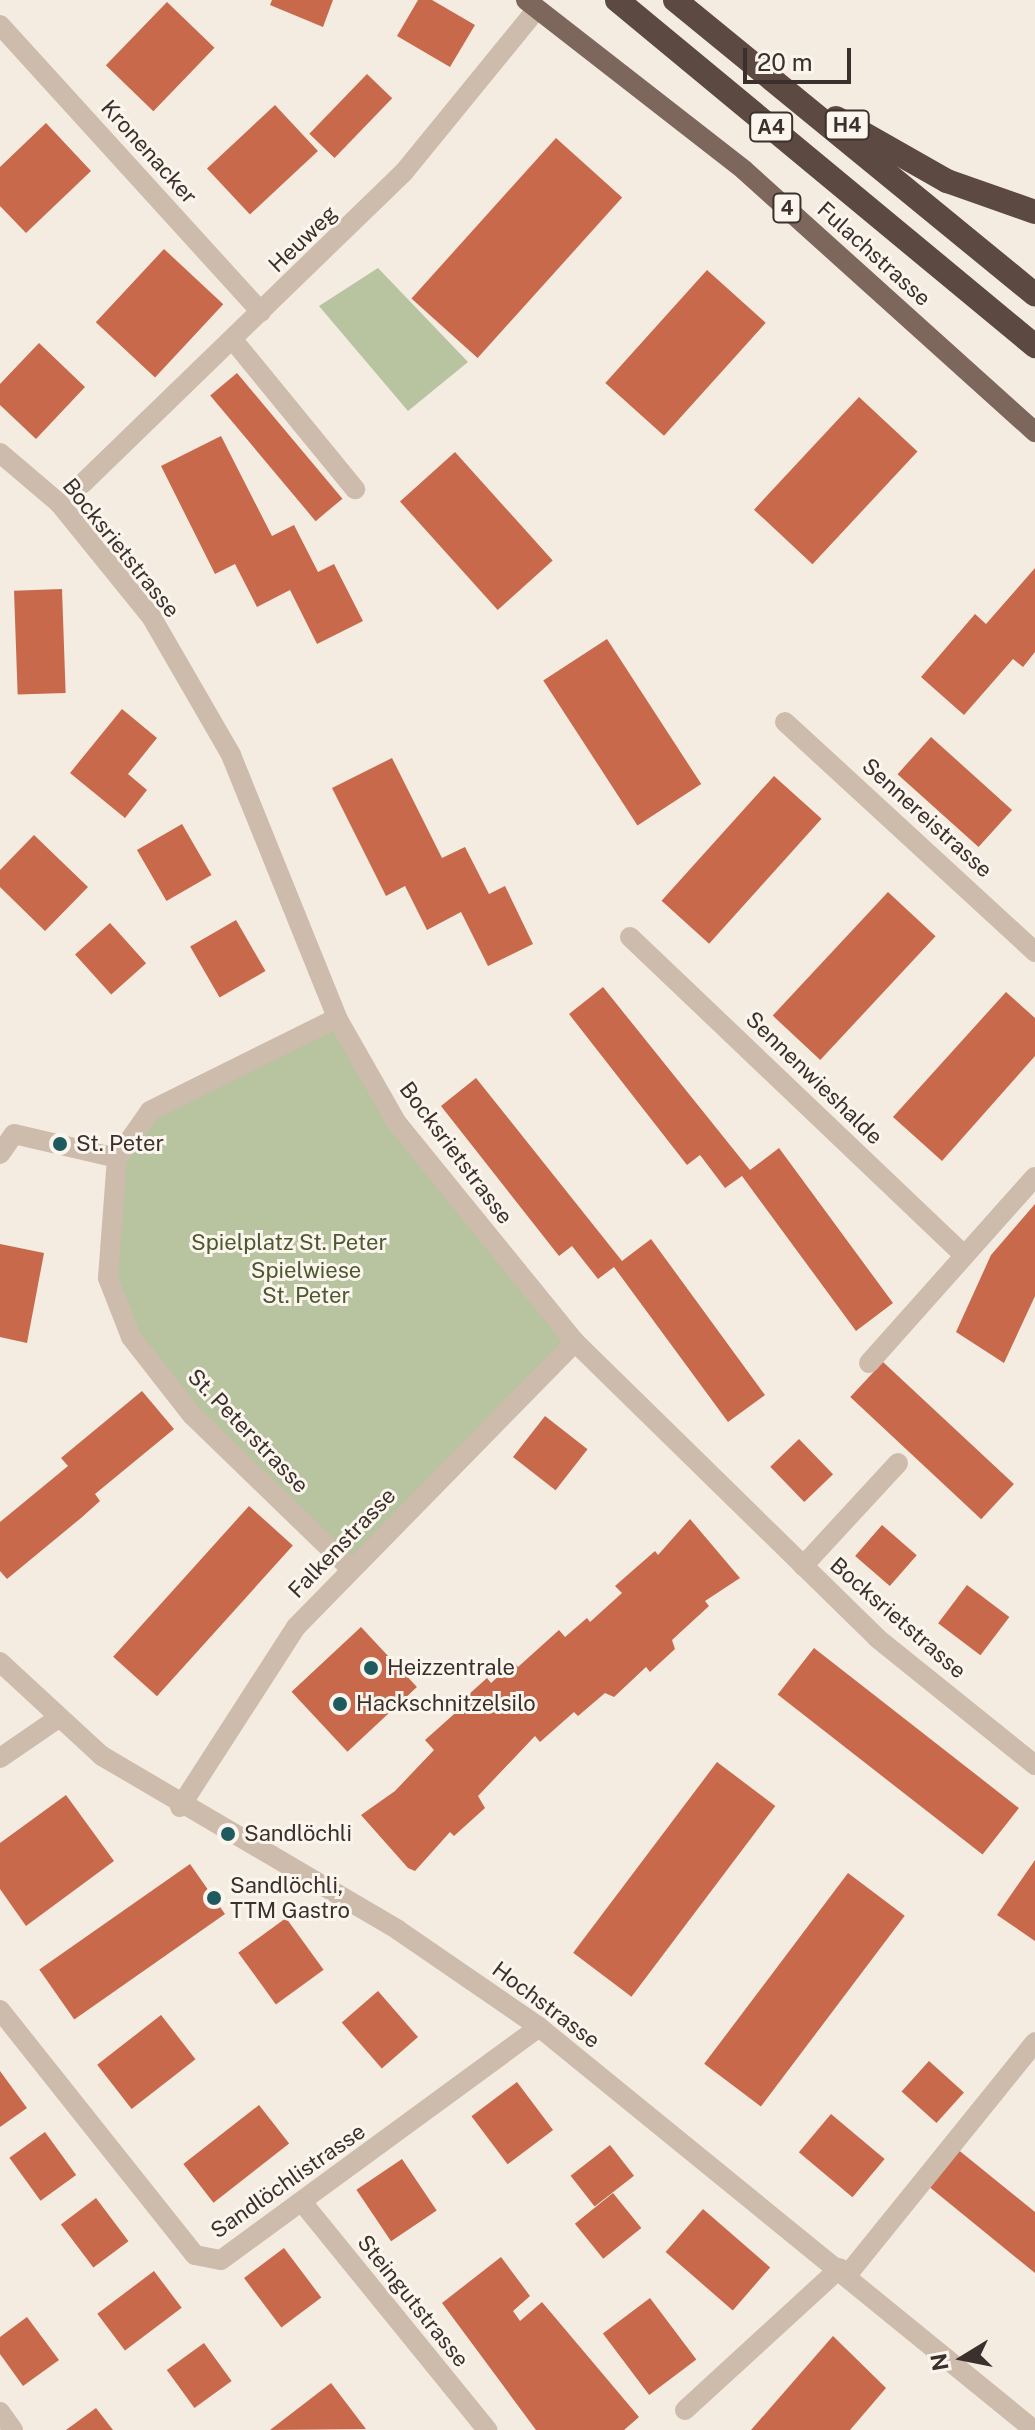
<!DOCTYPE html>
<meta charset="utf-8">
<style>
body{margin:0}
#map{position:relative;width:1035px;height:2430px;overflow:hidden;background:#f4ebe1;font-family:"Public Sans",sans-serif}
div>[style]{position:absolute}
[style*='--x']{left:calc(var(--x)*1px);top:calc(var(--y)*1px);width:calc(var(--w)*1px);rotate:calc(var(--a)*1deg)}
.green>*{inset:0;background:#b8c4a0}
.building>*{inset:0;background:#c8694b;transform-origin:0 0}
.minor>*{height:20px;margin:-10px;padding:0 10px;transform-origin:10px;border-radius:10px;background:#cdbbac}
.major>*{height:20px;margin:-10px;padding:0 10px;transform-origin:10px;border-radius:10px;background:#7d675c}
.highway>*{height:24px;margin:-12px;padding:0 12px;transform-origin:12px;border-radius:12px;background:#5c4a42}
.dots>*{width:22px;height:22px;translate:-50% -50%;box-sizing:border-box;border:4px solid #fbf5ee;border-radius:50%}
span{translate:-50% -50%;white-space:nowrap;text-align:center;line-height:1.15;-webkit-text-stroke:6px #fbf5ee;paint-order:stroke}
.shield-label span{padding:2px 6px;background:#fbf5ee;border:2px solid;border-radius:6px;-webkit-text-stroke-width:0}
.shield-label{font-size:20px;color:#3b302b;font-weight:700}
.street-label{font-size:22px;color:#3b302b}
.poi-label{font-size:22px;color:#3b302b}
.left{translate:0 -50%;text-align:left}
.park-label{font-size:22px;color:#4a5a2e}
.north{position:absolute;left:923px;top:2318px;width:80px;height:80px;-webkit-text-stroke:6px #fbf5ee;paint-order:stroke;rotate:260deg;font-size:22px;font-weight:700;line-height:32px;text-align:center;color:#3b302b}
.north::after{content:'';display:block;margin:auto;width:28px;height:36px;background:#3b302b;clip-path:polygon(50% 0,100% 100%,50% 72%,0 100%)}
.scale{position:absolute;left:743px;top:48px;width:108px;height:36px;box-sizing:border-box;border:4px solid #3b302b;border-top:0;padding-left:10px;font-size:24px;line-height:28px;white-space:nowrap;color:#3b302b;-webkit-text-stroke:6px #fbf5ee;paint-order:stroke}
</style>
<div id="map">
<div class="green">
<i style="clip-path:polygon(378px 268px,468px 362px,408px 411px,319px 306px)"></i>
<i style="clip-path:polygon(337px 1018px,397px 1123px,575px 1342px,349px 1567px,131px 1337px,108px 1278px,110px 1193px,150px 1111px)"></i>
</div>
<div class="building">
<i style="clip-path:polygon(272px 0,333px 0,323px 27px,270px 5px)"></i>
<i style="clip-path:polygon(418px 0,432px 0,475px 25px,450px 67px,397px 36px)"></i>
<i style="left:167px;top:2px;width:66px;height:88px;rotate:44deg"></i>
<i style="left:367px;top:74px;width:35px;height:83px;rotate:44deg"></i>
<i style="left:275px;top:105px;width:63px;height:93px;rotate:47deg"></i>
<i style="clip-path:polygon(46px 123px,91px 171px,26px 233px,0 206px,0 167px)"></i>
<i style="left:556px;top:138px;width:89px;height:216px;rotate:42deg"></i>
<i style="left:164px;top:249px;width:81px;height:100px;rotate:43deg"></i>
<i style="left:707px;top:270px;width:79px;height:152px;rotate:42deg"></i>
<i style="clip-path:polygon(39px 343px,85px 387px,36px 439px,0 405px,0 384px)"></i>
<i style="left:237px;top:373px;width:164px;height:35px;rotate:50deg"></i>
<i style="left:859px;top:397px;width:80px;height:154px;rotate:43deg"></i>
<i style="clip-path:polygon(221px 436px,272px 536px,294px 525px,318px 572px,334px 564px,363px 621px,317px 644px,290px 590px,257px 607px,235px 564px,215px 574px,161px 466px)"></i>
<i style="left:455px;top:452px;width:146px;height:74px;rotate:48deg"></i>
<i style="clip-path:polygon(1035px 568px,1035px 652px,1023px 667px,1013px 659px,964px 715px,921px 677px,975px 614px,986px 624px)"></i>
<i style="left:62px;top:589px;width:104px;height:48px;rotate:88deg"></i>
<i style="left:607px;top:639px;width:173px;height:76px;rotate:57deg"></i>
<i style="clip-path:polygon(122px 709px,157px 738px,128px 774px,147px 790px,125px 818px,70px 773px)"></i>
<i style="left:931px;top:737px;width:109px;height:50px;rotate:42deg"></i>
<i style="clip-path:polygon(392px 758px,442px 858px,465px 847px,489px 894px,505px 886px,533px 944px,488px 966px,461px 912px,427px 930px,405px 886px,386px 896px,332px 788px)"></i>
<i style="left:774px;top:776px;width:64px;height:168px;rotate:42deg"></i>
<i style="left:182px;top:824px;width:59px;height:52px;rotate:60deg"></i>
<i style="clip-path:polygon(34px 835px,88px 887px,45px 931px,0 887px,0 870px)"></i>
<i style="left:888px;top:892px;width:65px;height:169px;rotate:43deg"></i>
<i style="left:236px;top:920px;width:59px;height:53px;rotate:60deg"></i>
<i style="left:110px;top:923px;width:54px;height:47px;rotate:48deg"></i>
<i style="clip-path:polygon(603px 987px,750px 1170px,779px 1148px,893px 1303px,856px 1331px,742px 1176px,725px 1188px,700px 1155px,687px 1165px,569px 1014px)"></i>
<i style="clip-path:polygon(1006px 992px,1035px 1018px,1035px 1056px,942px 1161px,893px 1117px)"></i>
<i style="clip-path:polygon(476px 1078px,622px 1261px,651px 1239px,765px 1395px,728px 1422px,614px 1267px,598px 1279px,572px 1246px,559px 1256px,441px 1106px)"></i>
<i style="clip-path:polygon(1035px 1204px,1035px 1296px,1004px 1363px,956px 1332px,991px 1255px)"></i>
<i style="clip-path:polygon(0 1244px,44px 1253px,27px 1343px,0 1337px)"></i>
<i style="left:883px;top:1362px;width:179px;height:48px;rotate:43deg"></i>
<i style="clip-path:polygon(142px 1391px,174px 1429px,95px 1494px,100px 1501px,81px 1518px,7px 1579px,0 1571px,0 1522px,68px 1466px,61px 1458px)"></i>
<i style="left:545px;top:1416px;width:54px;height:52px;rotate:38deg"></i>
<i style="left:799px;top:1439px;width:49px;height:40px;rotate:46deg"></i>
<i style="left:249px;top:1506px;width:59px;height:203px;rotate:42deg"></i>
<i style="clip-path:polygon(690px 1519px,740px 1578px,705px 1601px,709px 1606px,672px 1640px,675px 1649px,650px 1672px,646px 1667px,614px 1697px,605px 1693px,578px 1716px,574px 1712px,540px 1742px,535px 1736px,478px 1796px,485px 1808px,454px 1836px,450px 1832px,415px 1871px,408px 1868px,361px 1815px,395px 1791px,434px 1750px,425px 1740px,462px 1707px,458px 1704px,487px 1678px,491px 1683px,514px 1662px,518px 1667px,559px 1630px,565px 1637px,587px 1618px,590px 1622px,622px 1593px,615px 1586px,655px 1551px,658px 1555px)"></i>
<i style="left:882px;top:1525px;width:46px;height:41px;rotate:41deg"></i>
<i style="left:967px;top:1585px;width:53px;height:48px;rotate:37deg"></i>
<i style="left:361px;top:1627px;width:82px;height:95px;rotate:47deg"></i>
<i style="left:814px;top:1648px;width:260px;height:59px;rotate:38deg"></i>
<i style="left:717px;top:1762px;width:73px;height:239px;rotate:37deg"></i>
<i style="clip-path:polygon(66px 1795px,114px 1861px,26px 1926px,0 1889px,0 1843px)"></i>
<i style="clip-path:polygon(1035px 1860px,1035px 1941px,997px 1915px)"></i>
<i style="left:190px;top:1864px;width:61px;height:184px;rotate:55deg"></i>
<i style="left:848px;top:1873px;width:71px;height:239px;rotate:37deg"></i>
<i style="left:286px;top:1918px;width:64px;height:59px;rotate:54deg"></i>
<i style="left:378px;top:1991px;width:61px;height:48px;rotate:49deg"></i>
<i style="left:161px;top:2015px;width:56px;height:81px;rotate:52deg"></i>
<i style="left:929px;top:2061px;width:47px;height:41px;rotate:42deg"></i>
<i style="clip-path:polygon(0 2071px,27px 2108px,0 2127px)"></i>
<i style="left:517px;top:2082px;width:60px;height:57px;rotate:53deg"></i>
<i style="left:259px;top:2105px;width:49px;height:96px;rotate:52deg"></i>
<i style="left:831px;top:2114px;width:70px;height:50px;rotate:40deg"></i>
<i style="left:45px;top:2132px;width:53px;height:44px;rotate:54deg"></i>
<i style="left:610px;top:2145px;width:39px;height:50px;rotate:52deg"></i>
<i style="clip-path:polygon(956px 2148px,1035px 2212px,1035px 2273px,927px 2185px)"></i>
<i style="left:402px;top:2159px;width:62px;height:55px;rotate:56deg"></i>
<i style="left:613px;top:2193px;width:45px;height:49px;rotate:51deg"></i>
<i style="left:96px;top:2198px;width:54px;height:44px;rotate:53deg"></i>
<i style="left:703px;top:2209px;width:89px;height:57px;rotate:41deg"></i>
<i style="left:284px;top:2248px;width:62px;height:50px;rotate:53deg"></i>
<i style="clip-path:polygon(501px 2257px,530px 2296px,513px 2311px,520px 2321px,542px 2302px,639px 2417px,624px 2430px,536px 2430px,442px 2303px)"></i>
<i style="left:154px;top:2271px;width:46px;height:71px;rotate:53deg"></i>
<i style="left:650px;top:2298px;width:77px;height:59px;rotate:53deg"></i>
<i style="clip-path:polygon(27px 2317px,59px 2360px,23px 2386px,0 2354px,0 2337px)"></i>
<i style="clip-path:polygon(833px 2336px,886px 2388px,850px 2430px,751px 2430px)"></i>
<i style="left:204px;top:2343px;width:47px;height:46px;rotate:54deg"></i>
<i style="clip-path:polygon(331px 2383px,366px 2429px,270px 2430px)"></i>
<i style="clip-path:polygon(96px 2408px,113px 2430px,66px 2430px)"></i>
</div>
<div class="minor">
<i style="--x:0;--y:25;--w:388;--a:47.7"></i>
<i style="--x:233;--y:340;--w:193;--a:50.7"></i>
<i style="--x:0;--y:453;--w:77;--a:40.3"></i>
<i style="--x:59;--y:503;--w:148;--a:51"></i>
<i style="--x:152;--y:618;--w:158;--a:60"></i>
<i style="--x:231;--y:755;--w:284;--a:68"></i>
<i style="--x:337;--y:1018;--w:121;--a:60.3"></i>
<i style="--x:397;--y:1123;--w:282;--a:50.9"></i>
<i style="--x:575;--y:1342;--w:423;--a:44.4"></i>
<i style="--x:877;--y:1638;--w:203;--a:38.8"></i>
<i style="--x:82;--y:484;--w:448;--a:-44.1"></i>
<i style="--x:404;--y:172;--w:210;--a:-50.8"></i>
<i style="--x:785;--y:722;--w:340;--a:42.6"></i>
<i style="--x:630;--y:937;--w:461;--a:43.6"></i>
<i style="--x:337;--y:1018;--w:209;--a:153.6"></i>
<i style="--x:150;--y:1111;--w:57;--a:125.1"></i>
<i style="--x:117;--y:1158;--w:120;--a:94.3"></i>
<i style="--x:108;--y:1278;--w:63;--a:68.7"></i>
<i style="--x:131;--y:1337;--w:99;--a:52"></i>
<i style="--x:192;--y:1415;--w:219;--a:44.1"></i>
<i style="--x:0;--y:1154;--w:24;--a:-55"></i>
<i style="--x:14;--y:1134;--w:106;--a:13.1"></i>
<i style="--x:869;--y:1363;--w:249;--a:-48.3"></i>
<i style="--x:803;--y:1566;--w:140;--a:-47.3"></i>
<i style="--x:0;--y:1662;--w:139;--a:42.7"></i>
<i style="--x:102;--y:1756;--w:343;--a:30.4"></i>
<i style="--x:398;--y:1930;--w:171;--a:34.5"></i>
<i style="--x:539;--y:2027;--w:638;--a:39.15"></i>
<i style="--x:0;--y:1758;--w:69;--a:-34.4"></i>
<i style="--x:180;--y:1807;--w:214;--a:-57.2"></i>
<i style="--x:296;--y:1627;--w:399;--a:-45.6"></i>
<i style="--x:0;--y:2010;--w:313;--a:51.5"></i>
<i style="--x:195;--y:2255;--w:26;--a:11"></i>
<i style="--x:221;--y:2260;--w:394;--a:-36.2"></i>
<i style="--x:302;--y:2202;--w:294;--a:50.9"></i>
<i style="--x:848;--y:2274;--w:298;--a:-51.1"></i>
<i style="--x:685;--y:2410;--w:210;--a:-42.5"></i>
<i style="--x:0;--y:2412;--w:22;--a:54"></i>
</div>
<div class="major">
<i style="--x:526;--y:0;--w:276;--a:37.9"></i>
<i style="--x:744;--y:170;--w:392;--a:42"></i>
</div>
<div class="highway">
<i style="--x:617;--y:0;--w:543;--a:39.62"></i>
<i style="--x:675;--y:0;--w:465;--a:39.3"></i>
<i style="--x:836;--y:118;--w:128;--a:29.6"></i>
<i style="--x:947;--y:181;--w:93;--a:19.4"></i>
</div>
<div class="dots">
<i style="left:60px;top:1144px;background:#1f5a5e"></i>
<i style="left:371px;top:1668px;background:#1f5a5e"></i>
<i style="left:340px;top:1704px;background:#1f5a5e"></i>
<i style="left:228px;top:1834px;background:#1f5a5e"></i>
<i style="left:214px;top:1898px;background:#1f5a5e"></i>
</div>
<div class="shield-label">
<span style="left:847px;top:125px">H4</span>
<span style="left:771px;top:127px">A4</span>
<span style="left:787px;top:208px">4</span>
</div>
<div class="street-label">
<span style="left:149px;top:152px;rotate:48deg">Kronenacker</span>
<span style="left:303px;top:239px;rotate:-44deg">Heuweg</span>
<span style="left:874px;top:254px;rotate:42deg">Fulachstrasse</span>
<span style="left:121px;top:548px;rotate:51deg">Bocksrietstrasse</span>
<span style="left:927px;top:818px;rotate:42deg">Sennereistrasse</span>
<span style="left:814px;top:1078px;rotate:44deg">Sennenwieshalde</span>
<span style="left:456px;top:1153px;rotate:53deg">Bocksrietstrasse</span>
<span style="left:248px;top:1431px;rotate:46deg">St. Peterstrasse</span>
<span style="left:342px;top:1543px;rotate:-46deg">Falkenstrasse</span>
<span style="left:898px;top:1618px;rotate:41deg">Bocksrietstrasse</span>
<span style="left:546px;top:2005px;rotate:37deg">Hochstrasse</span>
<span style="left:288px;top:2181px;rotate:-35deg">Sandlöchlistrasse</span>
<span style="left:413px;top:2301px;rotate:51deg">Steingutstrasse</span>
</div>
<div class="poi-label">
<span class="left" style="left:76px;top:1144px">St. Peter</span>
<span class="left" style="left:387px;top:1668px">Heizzentrale</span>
<span class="left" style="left:356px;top:1704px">Hackschnitzelsilo</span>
<span class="left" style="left:244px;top:1834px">Sandlöchli</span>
<span class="left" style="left:230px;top:1898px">Sandlöchli,<br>TTM Gastro</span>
</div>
<div class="park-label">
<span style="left:289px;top:1243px">Spielplatz St. Peter</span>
<span style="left:306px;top:1283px">Spielwiese<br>St. Peter</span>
</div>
<div class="north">N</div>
<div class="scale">20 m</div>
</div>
